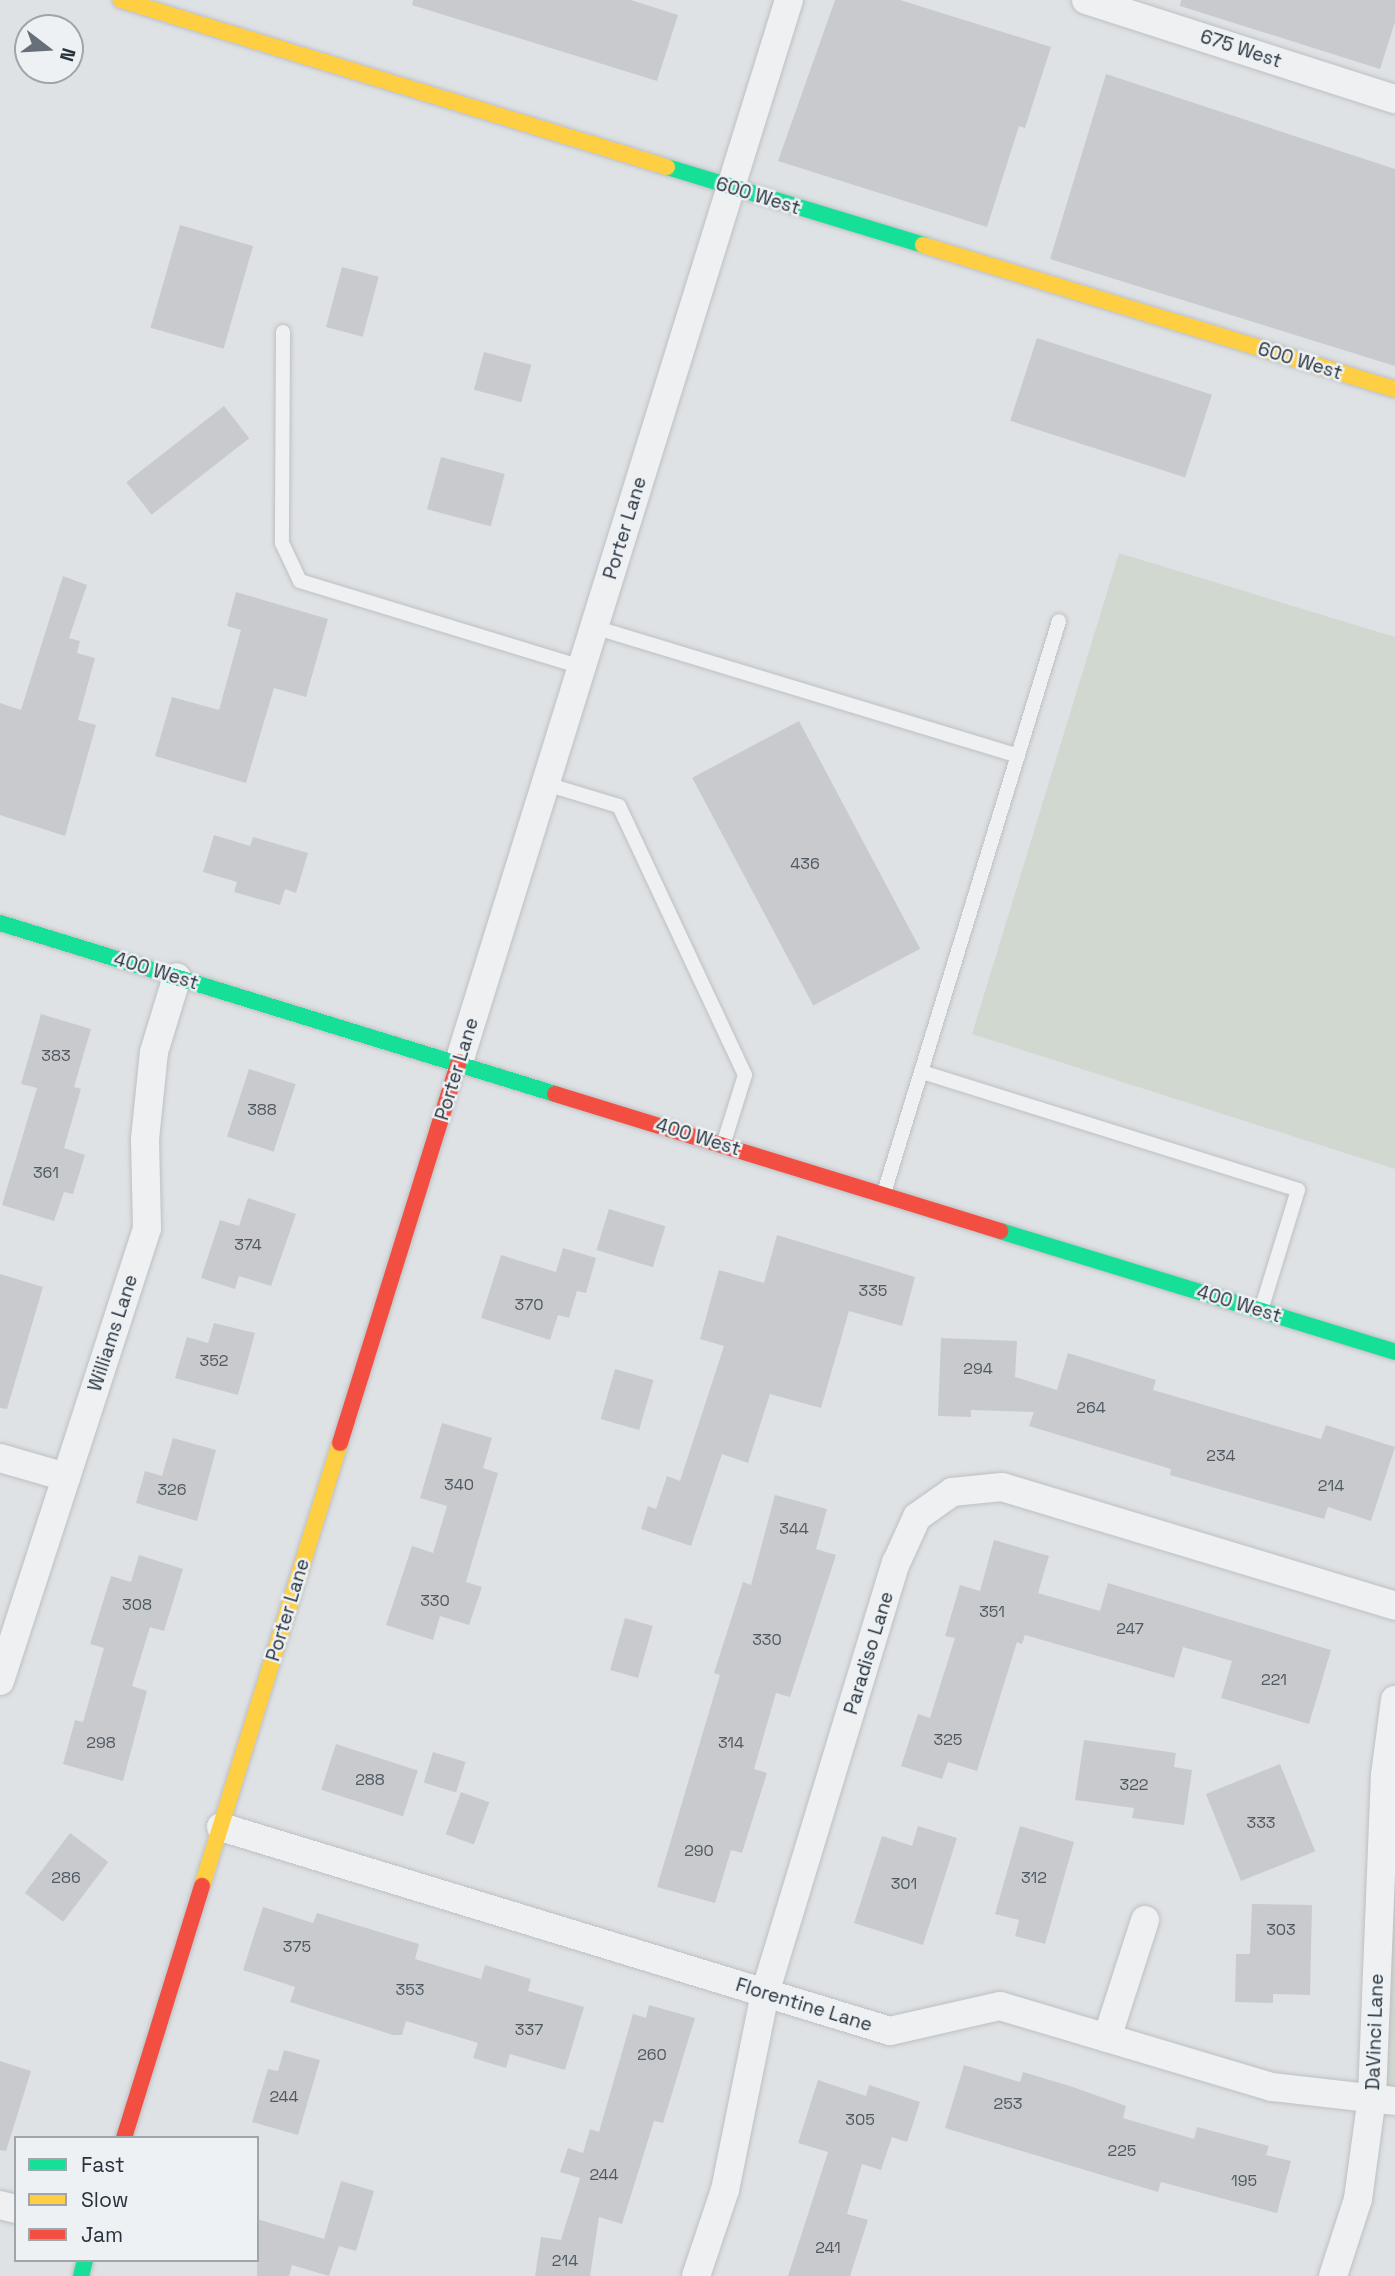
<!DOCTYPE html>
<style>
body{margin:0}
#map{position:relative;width:1395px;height:2276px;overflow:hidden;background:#dfe2e5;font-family:"Space Grotesk",sans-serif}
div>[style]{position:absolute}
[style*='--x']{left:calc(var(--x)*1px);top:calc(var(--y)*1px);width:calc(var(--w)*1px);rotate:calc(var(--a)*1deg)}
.green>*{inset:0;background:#d1d8d0}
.building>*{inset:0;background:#c8cacd;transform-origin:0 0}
.roads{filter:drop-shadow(0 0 2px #bec0c3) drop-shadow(0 0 2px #bec0c3)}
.lane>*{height:14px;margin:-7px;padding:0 7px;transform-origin:7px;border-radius:7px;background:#eff0f1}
.street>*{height:28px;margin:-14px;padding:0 14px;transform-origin:14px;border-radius:14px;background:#eff0f1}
.fast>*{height:16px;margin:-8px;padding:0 8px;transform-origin:8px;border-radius:8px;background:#16e098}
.slow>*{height:16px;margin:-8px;padding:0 8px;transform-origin:8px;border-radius:8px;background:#ffcf43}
.jam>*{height:16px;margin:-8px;padding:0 8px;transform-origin:8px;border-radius:8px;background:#f24e42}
span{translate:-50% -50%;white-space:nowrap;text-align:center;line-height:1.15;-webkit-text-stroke:5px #edf1f4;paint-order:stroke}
.number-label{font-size:16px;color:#505962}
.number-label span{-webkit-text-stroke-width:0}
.street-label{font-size:19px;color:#27323d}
.legend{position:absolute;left:14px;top:2136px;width:245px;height:126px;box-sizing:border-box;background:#edf1f4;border:2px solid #9ea5ab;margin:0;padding:9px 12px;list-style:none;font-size:21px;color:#27323d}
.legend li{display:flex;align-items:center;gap:14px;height:35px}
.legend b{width:35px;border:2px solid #9ea5ab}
.north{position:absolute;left:14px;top:14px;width:70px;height:70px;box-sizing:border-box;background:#edf1f4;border:2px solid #9ea5ab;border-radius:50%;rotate:107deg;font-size:19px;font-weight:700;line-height:28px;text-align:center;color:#27323d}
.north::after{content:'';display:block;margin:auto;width:24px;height:32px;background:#677078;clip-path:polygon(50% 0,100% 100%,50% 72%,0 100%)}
</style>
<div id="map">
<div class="green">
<i style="clip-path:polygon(1119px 553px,1395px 637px,1395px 1169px,972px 1034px)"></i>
<i style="clip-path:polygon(1395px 1700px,1395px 2092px,1372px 2097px)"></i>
</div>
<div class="building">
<i style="clip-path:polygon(413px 0,631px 0,678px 15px,657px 81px,412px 5px)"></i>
<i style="clip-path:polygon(835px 0,900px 0,1051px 47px,1025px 128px,1019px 126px,987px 227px,778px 161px)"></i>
<i style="clip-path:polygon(1181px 0,1395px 0,1395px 22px,1380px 69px,1180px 6px)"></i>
<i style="clip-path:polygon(1106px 74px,1395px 169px,1395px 366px,1050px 259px)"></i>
<i style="left:180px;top:225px;width:76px;height:107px;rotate:16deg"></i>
<i style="left:342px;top:267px;width:38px;height:62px;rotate:15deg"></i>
<i style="left:1037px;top:338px;width:184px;height:87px;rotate:18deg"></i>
<i style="left:484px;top:352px;width:49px;height:39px;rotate:15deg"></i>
<i style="left:224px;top:406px;width:41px;height:124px;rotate:52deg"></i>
<i style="left:441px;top:457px;width:66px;height:54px;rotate:15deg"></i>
<i style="clip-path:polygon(63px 576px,87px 585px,69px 638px,80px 641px,77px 653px,95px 658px,78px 720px,96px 725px,65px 836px,0 815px,0 703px,21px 710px)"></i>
<i style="clip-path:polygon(236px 592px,328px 619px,306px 697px,274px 688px,246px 783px,155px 756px,172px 697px,219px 710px,241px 630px,227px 626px)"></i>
<i style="left:799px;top:721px;width:258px;height:121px;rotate:62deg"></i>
<i style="clip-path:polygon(214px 835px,250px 846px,253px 837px,308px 853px,296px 893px,285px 889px,280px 905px,234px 892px,237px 882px,203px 872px)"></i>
<i style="clip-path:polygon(41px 1014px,91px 1029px,74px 1087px,81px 1089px,64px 1148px,85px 1155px,73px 1194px,64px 1192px,54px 1221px,2px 1205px,37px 1088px,21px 1084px)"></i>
<i style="left:249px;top:1069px;width:49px;height:71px;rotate:18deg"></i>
<i style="clip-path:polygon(248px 1198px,296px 1214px,271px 1286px,239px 1276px,235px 1289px,201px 1278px,220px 1220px,239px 1226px)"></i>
<i style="left:609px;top:1209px;width:59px;height:43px;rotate:17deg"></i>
<i style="clip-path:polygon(777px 1235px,915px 1277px,902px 1326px,849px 1311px,821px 1408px,770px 1394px,748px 1463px,722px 1454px,691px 1546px,641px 1529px,648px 1506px,656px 1509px,667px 1476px,680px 1481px,724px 1346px,700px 1339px,719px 1270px,764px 1283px)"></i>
<i style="clip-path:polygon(563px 1248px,596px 1258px,586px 1293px,577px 1291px,569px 1318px,558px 1315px,550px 1340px,481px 1318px,501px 1255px,556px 1272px)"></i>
<i style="clip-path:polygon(0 1274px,43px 1287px,7px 1409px,0 1408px)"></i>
<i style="clip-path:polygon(214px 1323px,255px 1333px,238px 1395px,175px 1378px,187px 1337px,208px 1343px)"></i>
<i style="clip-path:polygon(941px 1338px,1017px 1341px,1015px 1377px,1057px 1390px,1068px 1353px,1156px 1380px,1153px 1390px,1321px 1439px,1326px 1425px,1395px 1447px,1371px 1521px,1328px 1507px,1324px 1519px,1170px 1475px,1171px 1469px,1029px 1426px,1034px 1412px,971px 1410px,971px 1417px,938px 1416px)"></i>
<i style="left:615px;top:1369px;width:40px;height:52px;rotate:16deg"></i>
<i style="clip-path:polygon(442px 1423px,492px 1438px,483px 1468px,498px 1473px,466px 1582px,482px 1587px,469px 1625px,440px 1616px,433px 1640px,386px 1625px,412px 1546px,433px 1553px,447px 1506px,420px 1498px)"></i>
<i style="clip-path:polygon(173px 1438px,216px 1450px,197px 1521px,136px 1503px,145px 1471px,162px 1476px)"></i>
<i style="clip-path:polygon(775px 1495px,827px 1509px,816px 1549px,836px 1555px,790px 1697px,776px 1693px,754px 1769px,767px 1773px,742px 1853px,731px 1850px,715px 1903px,657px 1887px,720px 1675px,714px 1673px,743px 1582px,751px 1585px)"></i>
<i style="clip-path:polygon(994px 1540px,1049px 1556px,1038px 1593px,1100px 1611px,1108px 1583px,1331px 1650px,1309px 1724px,1221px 1698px,1232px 1661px,1183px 1647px,1174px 1678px,1025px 1635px,1022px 1644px,1017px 1642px,977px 1771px,948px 1762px,942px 1779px,901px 1766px,918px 1714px,930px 1718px,955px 1638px,945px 1636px,960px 1585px,980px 1591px)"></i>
<i style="clip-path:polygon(139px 1555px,183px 1569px,164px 1631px,150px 1627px,132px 1686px,147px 1691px,123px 1781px,63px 1764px,75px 1720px,83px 1722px,104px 1648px,90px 1644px,111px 1576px,131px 1582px)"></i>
<i style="left:625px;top:1618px;width:29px;height:54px;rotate:16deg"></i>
<i style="clip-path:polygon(1084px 1740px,1176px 1753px,1174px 1767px,1192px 1770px,1184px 1825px,1132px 1818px,1134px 1808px,1075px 1800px)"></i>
<i style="left:336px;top:1744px;width:86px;height:48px;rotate:18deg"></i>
<i style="left:433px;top:1752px;width:34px;height:32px;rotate:17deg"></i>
<i style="left:1280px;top:1764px;width:94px;height:80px;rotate:68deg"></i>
<i style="left:461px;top:1792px;width:30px;height:45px;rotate:20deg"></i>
<i style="clip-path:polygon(918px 1826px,957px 1838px,923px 1945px,854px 1923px,882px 1836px,912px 1846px)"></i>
<i style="clip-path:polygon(1020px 1826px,1074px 1842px,1045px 1944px,1015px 1936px,1019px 1920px,995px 1914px)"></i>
<i style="left:70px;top:1833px;width:48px;height:75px;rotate:37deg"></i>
<i style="clip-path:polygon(1252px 1904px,1312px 1905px,1310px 1995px,1273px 1994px,1273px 2003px,1235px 2002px,1236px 1954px,1250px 1954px)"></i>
<i style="clip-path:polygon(263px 1907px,313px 1923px,317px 1913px,419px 1944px,415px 1959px,481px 1979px,485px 1965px,531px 1979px,528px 1991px,584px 2007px,565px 2070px,510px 2054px,506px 2068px,473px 2058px,478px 2043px,406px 2021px,402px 2035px,393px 2035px,290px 2002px,295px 1987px,243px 1970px)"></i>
<i style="clip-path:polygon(649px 2005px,695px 2018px,663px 2123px,654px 2121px,622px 2224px,599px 2217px,590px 2276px,535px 2276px,541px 2237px,561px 2240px,580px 2178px,560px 2172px,568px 2148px,583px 2153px,590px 2129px,599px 2132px,633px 2014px,646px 2018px)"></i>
<i style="clip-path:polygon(284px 2050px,320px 2060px,298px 2135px,252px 2122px,268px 2069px,278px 2071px)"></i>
<i style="clip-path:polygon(0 2061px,31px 2071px,6px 2151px,0 2150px)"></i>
<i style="clip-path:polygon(964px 2065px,1020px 2082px,1023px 2072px,1070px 2086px,1126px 2106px,1123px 2118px,1194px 2139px,1197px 2127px,1269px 2146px,1266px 2155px,1291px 2161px,1277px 2213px,1161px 2182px,1158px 2192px,945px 2128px)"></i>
<i style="clip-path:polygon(818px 2080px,866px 2096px,869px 2085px,920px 2102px,907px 2142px,892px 2137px,881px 2170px,862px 2164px,847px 2214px,868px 2220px,850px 2276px,788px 2276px,828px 2152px,798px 2143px)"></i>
<i style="clip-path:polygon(341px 2181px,374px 2191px,356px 2251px,339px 2246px,329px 2276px,292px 2265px,289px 2276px,257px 2276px,257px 2219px,324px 2239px)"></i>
</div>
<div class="roads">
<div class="lane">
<i style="--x:283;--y:332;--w:211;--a:90.3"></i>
<i style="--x:282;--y:543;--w:42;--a:64.7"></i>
<i style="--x:300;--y:581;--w:295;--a:17"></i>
<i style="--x:594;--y:627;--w:443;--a:16.9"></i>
<i style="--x:546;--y:784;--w:76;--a:16.8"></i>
<i style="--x:619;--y:806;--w:297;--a:64.9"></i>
<i style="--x:745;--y:1075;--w:73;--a:107.4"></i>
<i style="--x:922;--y:1072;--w:394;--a:17.4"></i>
<i style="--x:1298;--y:1190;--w:126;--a:107.1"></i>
<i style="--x:884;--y:1193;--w:598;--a:-72.99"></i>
</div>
<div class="street">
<i style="--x:1086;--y:0;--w:324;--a:17.8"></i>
<i style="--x:459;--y:1062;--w:1112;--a:-72.74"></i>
<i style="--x:0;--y:1458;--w:69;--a:16.1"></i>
<i style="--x:0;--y:1681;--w:476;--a:-72"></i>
<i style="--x:147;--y:1228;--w:89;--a:-91.3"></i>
<i style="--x:145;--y:1139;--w:87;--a:-84.1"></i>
<i style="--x:154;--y:1052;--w:78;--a:-73"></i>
<i style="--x:221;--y:1827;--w:699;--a:16.96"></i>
<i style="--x:890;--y:2031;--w:113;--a:-12.8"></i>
<i style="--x:1000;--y:2006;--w:284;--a:16.6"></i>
<i style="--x:1272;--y:2087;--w:124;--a:6.5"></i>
<i style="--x:1107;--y:2038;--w:124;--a:-72.1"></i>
<i style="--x:0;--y:2205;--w:16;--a:14"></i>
<i style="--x:696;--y:2276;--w:91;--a:-71.4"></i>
<i style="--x:725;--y:2190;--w:201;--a:-78.5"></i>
<i style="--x:765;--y:1993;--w:450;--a:-73.1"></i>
<i style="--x:896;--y:1563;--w:51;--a:-65.5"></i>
<i style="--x:917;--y:1517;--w:43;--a:-35.5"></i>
<i style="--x:952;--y:1492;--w:50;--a:-5.7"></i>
<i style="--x:1002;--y:1487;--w:411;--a:16.8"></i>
<i style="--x:1333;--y:2276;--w:81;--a:-72"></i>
<i style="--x:1358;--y:2199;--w:103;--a:-82.2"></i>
<i style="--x:1372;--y:2097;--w:322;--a:-87.7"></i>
<i style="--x:1385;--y:1775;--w:76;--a:-82.4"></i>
</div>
<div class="fast">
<i style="--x:667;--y:167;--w:268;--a:16.9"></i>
<i style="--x:0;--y:923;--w:581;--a:17.12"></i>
<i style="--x:1000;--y:1231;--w:413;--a:17"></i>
<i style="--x:81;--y:2276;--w:16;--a:-76"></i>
</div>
<div class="slow">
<i style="--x:121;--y:0;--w:571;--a:17.01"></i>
<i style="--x:923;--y:245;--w:493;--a:17"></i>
<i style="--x:202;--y:1886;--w:464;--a:-72.7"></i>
</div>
<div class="jam">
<i style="--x:555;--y:1094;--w:466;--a:17.1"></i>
<i style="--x:340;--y:1443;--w:399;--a:-72.7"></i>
<i style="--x:124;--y:2138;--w:264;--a:-72.8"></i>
</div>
</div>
<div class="number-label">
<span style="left:805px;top:864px">436</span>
<span style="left:56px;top:1056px">383</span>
<span style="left:262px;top:1110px">388</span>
<span style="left:46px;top:1173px">361</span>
<span style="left:248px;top:1245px">374</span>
<span style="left:873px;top:1291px">335</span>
<span style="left:529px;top:1305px">370</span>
<span style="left:214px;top:1361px">352</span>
<span style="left:978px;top:1369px">294</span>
<span style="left:1091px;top:1408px">264</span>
<span style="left:1221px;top:1456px">234</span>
<span style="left:459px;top:1485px">340</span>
<span style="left:1331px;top:1486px">214</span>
<span style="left:172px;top:1490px">326</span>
<span style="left:794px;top:1529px">344</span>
<span style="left:435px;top:1601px">330</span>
<span style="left:137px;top:1605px">308</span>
<span style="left:992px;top:1612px">351</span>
<span style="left:1130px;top:1629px">247</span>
<span style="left:767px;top:1640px">330</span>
<span style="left:1274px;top:1680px">221</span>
<span style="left:948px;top:1740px">325</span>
<span style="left:101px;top:1743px">298</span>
<span style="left:731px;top:1743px">314</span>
<span style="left:370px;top:1780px">288</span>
<span style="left:1134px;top:1785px">322</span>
<span style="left:1261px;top:1823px">333</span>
<span style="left:699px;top:1851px">290</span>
<span style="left:66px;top:1878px">286</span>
<span style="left:1034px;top:1878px">312</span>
<span style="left:904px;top:1884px">301</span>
<span style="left:1281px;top:1930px">303</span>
<span style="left:297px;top:1947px">375</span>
<span style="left:410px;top:1990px">353</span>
<span style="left:529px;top:2030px">337</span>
<span style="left:652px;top:2055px">260</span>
<span style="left:284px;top:2097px">244</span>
<span style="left:1008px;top:2104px">253</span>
<span style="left:860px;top:2120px">305</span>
<span style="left:1122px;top:2151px">225</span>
<span style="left:604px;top:2175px">244</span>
<span style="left:1244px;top:2181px">195</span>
<span style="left:828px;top:2248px">241</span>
<span style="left:565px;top:2261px">214</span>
</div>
<div class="street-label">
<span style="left:1241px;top:49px;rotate:18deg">675 West</span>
<span style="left:758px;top:196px;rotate:17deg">600 West</span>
<span style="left:1300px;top:361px;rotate:17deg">600 West</span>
<span style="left:625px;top:528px;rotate:-73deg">Porter Lane</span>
<span style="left:156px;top:971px;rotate:17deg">400 West</span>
<span style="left:457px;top:1069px;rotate:-73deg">Porter Lane</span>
<span style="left:698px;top:1137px;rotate:17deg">400 West</span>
<span style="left:1239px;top:1304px;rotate:17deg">400 West</span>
<span style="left:113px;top:1333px;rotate:-72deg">Williams Lane</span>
<span style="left:288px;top:1610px;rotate:-73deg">Porter Lane</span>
<span style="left:869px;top:1653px;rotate:-73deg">Paradiso Lane</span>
<span style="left:804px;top:2005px;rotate:17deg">Florentine Lane</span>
<span style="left:1375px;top:2032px;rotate:-88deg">DaVinci Lane</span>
</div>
<ul class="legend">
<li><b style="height:9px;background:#16e098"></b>Fast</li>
<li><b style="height:9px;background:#ffcf43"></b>Slow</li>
<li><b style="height:9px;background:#f24e42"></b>Jam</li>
</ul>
<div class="north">N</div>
</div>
